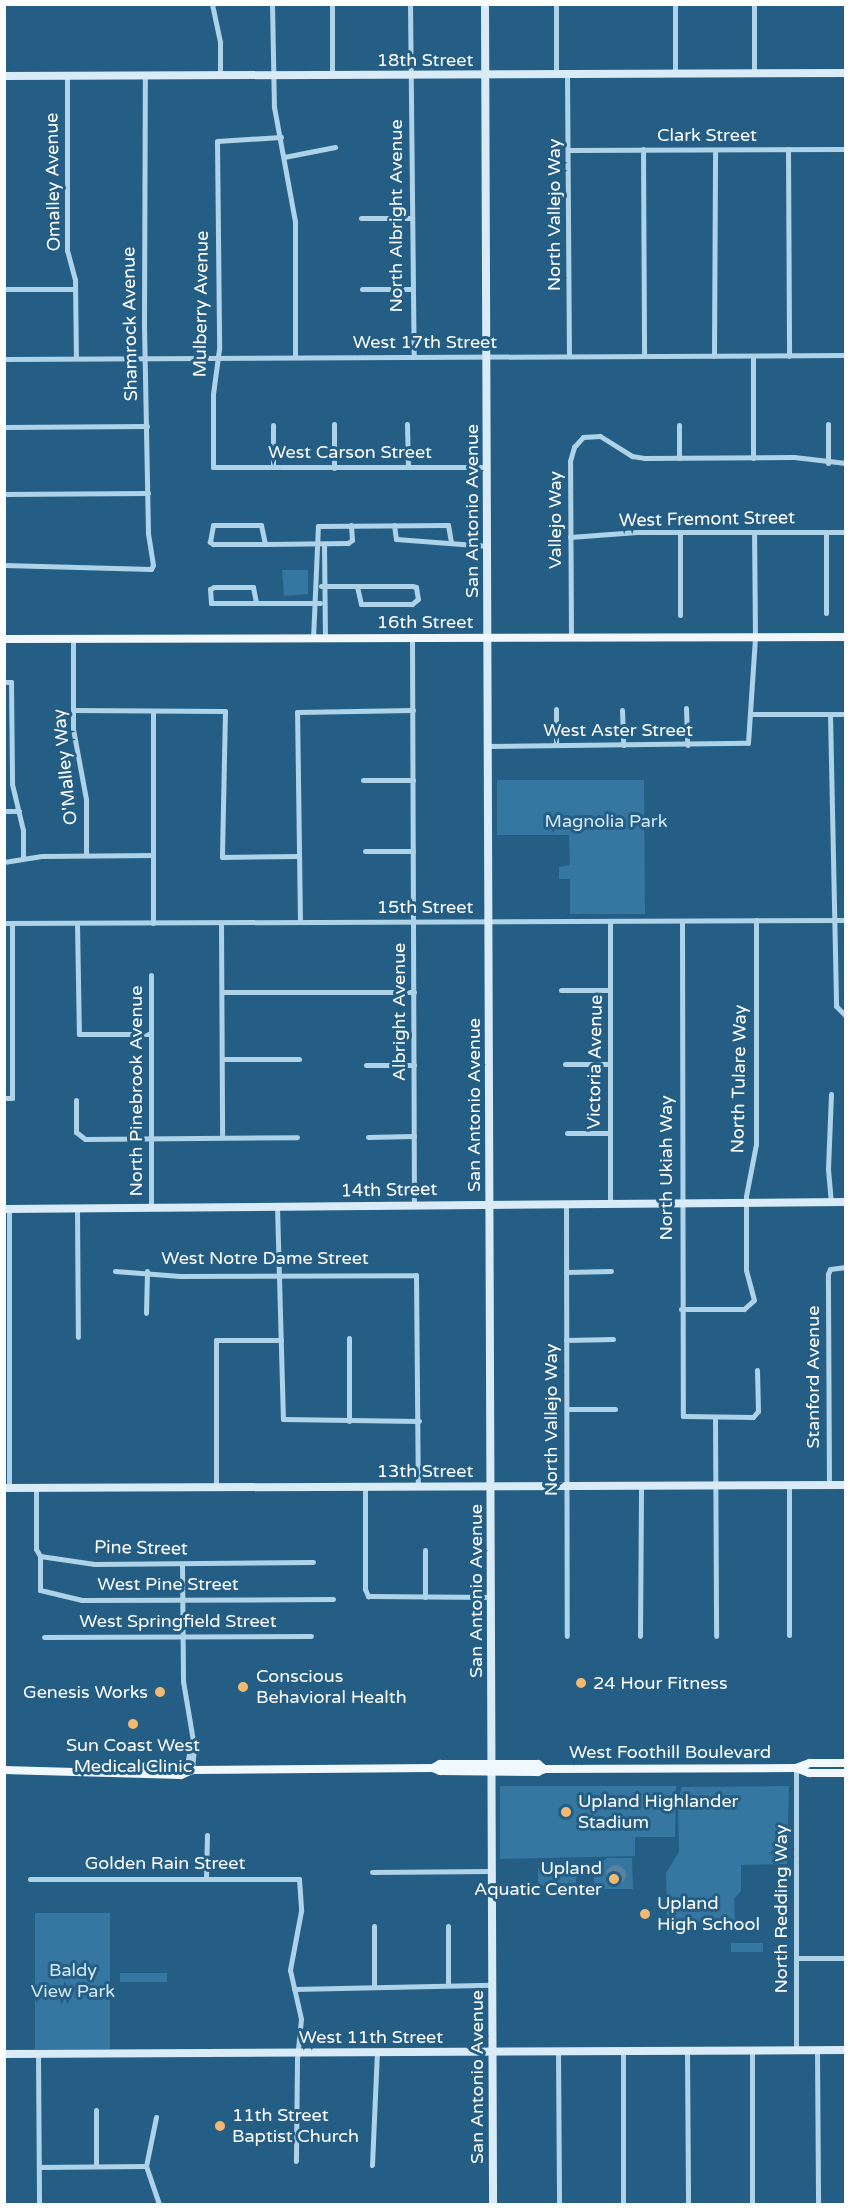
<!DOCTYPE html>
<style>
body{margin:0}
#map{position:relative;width:850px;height:2209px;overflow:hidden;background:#245e85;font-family:"Varela Round",sans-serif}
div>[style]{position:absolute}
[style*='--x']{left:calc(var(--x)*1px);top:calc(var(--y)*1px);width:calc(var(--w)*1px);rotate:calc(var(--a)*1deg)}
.green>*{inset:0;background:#3577a1;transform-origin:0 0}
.water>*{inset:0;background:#59829c}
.round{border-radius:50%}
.street>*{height:5px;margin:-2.5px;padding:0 2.5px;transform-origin:2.5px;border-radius:2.5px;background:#aed2e8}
.secondary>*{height:8px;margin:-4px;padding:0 4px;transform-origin:4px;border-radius:4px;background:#d8ebf7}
.primary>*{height:8px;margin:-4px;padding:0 4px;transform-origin:4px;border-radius:4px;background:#f0f8fe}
.dots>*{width:16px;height:16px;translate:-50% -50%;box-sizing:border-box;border:3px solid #245e85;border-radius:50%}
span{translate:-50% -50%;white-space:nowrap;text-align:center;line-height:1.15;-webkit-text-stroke:6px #245e85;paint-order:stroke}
.street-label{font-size:18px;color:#fff}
.park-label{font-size:18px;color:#d2e8f6}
.poi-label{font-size:18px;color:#fff}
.left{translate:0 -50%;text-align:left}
.right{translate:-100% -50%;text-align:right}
.frame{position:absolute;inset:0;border:6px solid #fff;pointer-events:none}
</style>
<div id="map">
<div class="green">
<i style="clip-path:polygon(282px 570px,308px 570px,308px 594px,284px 596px)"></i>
<i style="clip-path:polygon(497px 780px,644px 780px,645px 914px,570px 914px,570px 879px,559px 879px,559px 867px,570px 865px,569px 835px,497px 835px)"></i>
<i style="clip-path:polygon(500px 1786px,676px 1786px,675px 1837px,635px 1837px,635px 1856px,500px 1859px)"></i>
<i style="clip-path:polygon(789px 1786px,787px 1864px,741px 1865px,741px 1891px,734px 1899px,735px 1921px,667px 1922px,666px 1873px,679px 1852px,678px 1799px,682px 1787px)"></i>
<i style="clip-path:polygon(607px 1858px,632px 1858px,633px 1889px,594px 1889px,594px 1870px)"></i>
<i style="left:538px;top:1868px;width:38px;height:18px"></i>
<i style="left:35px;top:1913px;width:75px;height:136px"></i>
<i style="left:731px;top:1943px;width:32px;height:9px"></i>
<i style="left:167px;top:1973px;width:9px;height:47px;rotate:90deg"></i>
</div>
<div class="water">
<i class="round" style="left:606px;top:1865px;width:20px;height:20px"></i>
</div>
<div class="street">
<i style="--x:212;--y:4;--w:39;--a:78"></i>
<i style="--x:220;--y:42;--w:34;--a:90"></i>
<i style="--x:272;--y:4;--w:103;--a:88.9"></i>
<i style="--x:274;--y:107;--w:116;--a:79.6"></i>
<i style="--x:295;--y:221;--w:136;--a:90"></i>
<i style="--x:410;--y:4;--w:353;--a:89.4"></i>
<i style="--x:556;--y:4;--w:70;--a:90"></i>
<i style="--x:675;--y:4;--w:69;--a:90"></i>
<i style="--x:754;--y:4;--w:69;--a:90"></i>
<i style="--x:567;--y:74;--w:282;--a:89.6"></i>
<i style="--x:332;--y:75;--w:71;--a:-90"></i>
<i style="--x:67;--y:77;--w:173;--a:90"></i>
<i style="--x:67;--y:250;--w:31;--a:75"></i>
<i style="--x:75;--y:280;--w:78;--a:89.3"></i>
<i style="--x:281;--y:137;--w:64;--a:176.4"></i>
<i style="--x:217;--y:141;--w:208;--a:89.4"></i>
<i style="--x:219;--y:349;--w:45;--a:97.6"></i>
<i style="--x:213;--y:394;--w:73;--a:90"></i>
<i style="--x:213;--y:467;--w:274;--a:0"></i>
<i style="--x:643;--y:149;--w:207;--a:89.7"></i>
<i style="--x:788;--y:149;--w:207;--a:89.7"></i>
<i style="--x:568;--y:150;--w:278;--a:-0.2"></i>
<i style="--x:284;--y:157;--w:52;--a:-11.1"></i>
<i style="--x:361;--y:218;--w:50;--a:0"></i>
<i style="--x:4;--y:289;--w:71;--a:0"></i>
<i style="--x:362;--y:289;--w:49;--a:0"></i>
<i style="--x:714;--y:356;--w:206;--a:-89.7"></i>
<i style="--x:753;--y:356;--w:102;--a:90"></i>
<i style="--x:4;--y:359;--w:842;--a:-0.27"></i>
<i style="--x:334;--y:424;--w:44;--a:90"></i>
<i style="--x:407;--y:424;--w:43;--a:88.7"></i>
<i style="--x:828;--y:424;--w:39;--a:90"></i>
<i style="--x:273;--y:425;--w:42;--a:90"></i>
<i style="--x:679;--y:425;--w:33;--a:90"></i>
<i style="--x:4;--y:427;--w:143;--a:-0.4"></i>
<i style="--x:4;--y:494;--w:144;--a:-0.4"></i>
<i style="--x:213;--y:525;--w:48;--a:0"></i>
<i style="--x:261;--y:525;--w:19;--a:78"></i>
<i style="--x:265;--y:544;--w:52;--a:180"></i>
<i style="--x:213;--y:544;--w:4;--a:-146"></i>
<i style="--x:210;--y:542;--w:17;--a:-80"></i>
<i style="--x:394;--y:525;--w:14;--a:82"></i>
<i style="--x:396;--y:539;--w:92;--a:4.4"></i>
<i style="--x:680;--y:532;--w:83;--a:90"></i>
<i style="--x:826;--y:532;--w:81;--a:90"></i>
<i style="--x:570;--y:537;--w:67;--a:-4.3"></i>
<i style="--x:637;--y:532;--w:209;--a:0"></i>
<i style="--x:265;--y:544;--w:83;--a:-0.7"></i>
<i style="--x:348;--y:543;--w:5;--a:-37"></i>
<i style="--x:352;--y:540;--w:15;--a:-94"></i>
<i style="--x:324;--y:544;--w:95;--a:89.4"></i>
<i style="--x:4;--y:565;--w:147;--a:1.6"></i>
<i style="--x:151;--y:569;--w:4;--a:-63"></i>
<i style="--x:153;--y:565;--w:32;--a:-99"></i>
<i style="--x:148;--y:533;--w:208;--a:-91.1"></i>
<i style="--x:144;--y:325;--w:248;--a:-89.8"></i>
<i style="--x:321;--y:586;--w:36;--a:0"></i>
<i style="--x:357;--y:586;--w:55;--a:0"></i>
<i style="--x:412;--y:586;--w:4;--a:14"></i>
<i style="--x:416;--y:587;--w:12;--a:81"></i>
<i style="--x:418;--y:599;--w:8;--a:140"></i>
<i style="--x:412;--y:604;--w:51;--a:180"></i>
<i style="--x:361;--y:604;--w:18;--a:-103"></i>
<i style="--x:214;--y:587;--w:39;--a:0"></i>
<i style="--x:253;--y:587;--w:16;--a:79"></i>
<i style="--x:256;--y:603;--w:45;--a:180"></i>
<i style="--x:211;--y:603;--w:14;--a:-94"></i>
<i style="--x:210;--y:589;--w:4;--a:-27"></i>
<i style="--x:256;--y:603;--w:64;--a:0"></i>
<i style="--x:571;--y:638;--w:177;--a:-90.3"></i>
<i style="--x:570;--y:461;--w:15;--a:-74"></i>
<i style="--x:574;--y:447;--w:13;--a:-48"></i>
<i style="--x:583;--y:437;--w:17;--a:-3"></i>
<i style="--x:600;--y:436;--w:38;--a:32"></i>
<i style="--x:632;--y:456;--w:12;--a:9"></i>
<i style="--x:644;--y:458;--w:150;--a:-0.4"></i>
<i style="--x:794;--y:457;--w:52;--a:6.6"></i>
<i style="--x:73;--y:639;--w:90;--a:90"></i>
<i style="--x:73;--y:729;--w:71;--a:79.5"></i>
<i style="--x:86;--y:799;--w:56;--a:90"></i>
<i style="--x:313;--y:639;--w:113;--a:-87.5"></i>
<i style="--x:318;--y:526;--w:130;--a:-0.4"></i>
<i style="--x:448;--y:525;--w:17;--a:80"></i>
<i style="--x:412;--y:639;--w:566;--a:89.8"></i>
<i style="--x:4;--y:682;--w:7;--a:0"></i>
<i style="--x:11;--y:682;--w:102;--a:89.4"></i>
<i style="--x:12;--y:784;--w:47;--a:76.6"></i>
<i style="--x:23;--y:830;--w:28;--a:90"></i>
<i style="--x:686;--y:708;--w:37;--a:88"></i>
<i style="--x:556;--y:709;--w:36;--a:90"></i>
<i style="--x:73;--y:710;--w:152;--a:0.4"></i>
<i style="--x:225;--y:711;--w:146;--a:91.2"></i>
<i style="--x:222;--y:857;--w:77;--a:-0.7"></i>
<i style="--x:622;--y:710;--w:35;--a:88"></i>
<i style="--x:153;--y:711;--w:212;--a:90"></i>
<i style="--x:750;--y:714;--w:96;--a:0"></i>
<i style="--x:830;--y:714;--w:292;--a:88.8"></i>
<i style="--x:836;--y:1006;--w:14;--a:45"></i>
<i style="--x:488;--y:746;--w:260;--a:-0.7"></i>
<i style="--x:748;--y:743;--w:105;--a:-86.2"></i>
<i style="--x:755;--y:638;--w:106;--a:-90.5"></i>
<i style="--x:363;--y:780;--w:50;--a:0"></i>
<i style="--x:4;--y:811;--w:15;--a:0"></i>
<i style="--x:365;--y:851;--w:48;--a:0"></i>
<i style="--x:4;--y:862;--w:38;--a:-9"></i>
<i style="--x:42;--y:856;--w:111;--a:-0.5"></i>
<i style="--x:682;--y:921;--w:495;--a:89.9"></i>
<i style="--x:683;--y:1416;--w:70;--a:0.8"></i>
<i style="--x:753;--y:1417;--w:8;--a:-50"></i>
<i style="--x:758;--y:1411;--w:41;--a:-91.4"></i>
<i style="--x:300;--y:922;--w:210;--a:-90.8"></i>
<i style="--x:297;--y:712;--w:116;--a:-1"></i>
<i style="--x:4;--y:923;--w:842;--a:-0.2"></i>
<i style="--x:77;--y:923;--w:111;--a:89"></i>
<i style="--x:79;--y:1034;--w:72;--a:0"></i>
<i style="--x:221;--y:923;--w:214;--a:89.7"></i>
<i style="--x:151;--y:975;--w:232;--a:90"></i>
<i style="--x:561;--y:990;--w:49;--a:0"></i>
<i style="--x:222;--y:992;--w:192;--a:0"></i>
<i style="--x:222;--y:1059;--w:77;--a:0"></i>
<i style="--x:565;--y:1064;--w:44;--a:0"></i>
<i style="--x:366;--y:1065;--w:48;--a:0"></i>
<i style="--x:831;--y:1094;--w:75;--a:92.3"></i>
<i style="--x:828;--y:1169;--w:33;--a:85"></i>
<i style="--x:4;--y:1098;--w:8;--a:0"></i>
<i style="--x:12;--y:1098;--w:175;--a:-90"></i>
<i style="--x:76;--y:1100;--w:32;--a:90"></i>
<i style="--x:76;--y:1132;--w:11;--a:38"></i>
<i style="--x:85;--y:1139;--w:212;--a:-0.5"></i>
<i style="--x:567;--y:1133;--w:42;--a:0"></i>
<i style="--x:368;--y:1137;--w:46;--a:-1.2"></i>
<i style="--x:566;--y:1203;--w:433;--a:89.9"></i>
<i style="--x:610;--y:1203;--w:282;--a:-90"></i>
<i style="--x:277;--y:1206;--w:213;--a:88.4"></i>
<i style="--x:283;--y:1419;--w:136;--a:0.8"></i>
<i style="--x:9;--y:1209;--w:279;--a:90"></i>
<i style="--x:77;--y:1209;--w:128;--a:89.6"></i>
<i style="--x:115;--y:1271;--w:65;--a:4.4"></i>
<i style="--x:180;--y:1276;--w:236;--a:-0.2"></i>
<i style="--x:416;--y:1275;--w:211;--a:89.5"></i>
<i style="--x:566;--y:1272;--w:45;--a:-1.3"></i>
<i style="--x:681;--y:1309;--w:63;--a:0"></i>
<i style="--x:744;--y:1309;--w:13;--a:-42"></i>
<i style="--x:754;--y:1300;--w:31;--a:-105"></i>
<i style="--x:746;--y:1270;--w:74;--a:-90"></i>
<i style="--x:746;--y:1196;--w:53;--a:-79.1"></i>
<i style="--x:756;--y:1144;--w:224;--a:-90"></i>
<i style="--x:146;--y:1313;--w:42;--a:-88.6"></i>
<i style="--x:566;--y:1340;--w:47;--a:-1.2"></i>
<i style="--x:567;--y:1409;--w:48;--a:0"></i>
<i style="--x:715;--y:1418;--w:218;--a:89.7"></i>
<i style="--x:349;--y:1421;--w:83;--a:-90"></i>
<i style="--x:829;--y:1485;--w:211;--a:-90.3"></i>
<i style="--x:828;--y:1274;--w:5;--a:-68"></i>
<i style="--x:830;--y:1269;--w:16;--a:-7"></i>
<i style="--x:36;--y:1487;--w:62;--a:90"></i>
<i style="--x:36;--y:1549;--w:8;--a:60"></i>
<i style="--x:40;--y:1556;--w:55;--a:8.4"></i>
<i style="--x:94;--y:1564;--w:219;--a:-0.5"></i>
<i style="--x:216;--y:1487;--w:147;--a:-90"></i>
<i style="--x:216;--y:1340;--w:65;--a:0"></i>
<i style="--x:365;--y:1487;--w:102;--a:90"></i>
<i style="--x:365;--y:1589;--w:8;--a:67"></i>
<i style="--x:368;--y:1596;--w:123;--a:0.5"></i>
<i style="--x:425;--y:1550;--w:47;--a:90"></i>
<i style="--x:40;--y:1556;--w:34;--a:90"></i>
<i style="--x:40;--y:1590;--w:43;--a:13.4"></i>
<i style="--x:82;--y:1600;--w:251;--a:-0.2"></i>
<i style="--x:182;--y:1564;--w:117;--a:89.5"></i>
<i style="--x:183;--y:1681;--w:67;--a:80.5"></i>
<i style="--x:194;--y:1747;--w:23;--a:95"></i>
<i style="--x:789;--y:1635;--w:150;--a:-90"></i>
<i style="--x:640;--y:1636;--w:151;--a:-89.6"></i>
<i style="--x:44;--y:1637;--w:267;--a:-0.2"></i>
<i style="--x:191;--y:1741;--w:19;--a:99"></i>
<i style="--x:188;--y:1760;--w:11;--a:68"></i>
<i style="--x:796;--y:1768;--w:282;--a:90"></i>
<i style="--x:372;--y:1872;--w:119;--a:-0.5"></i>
<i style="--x:206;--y:1878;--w:43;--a:-88.7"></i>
<i style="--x:30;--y:1879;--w:269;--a:0"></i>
<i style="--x:299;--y:1879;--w:32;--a:86"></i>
<i style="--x:301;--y:1911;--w:60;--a:100.6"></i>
<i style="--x:290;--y:1970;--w:50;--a:77.3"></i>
<i style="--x:301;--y:2019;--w:40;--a:95.7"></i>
<i style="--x:297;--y:2059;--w:102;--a:90.6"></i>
<i style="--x:374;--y:1926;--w:60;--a:90"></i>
<i style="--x:448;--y:1926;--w:59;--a:90"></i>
<i style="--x:796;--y:1958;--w:50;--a:0"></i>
<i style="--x:294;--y:1989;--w:198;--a:-1.2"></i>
<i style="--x:752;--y:2050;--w:154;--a:90"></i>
<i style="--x:817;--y:2050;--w:154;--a:89.6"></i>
<i style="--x:558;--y:2051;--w:153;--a:89.6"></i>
<i style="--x:623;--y:2051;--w:153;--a:90"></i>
<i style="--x:687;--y:2051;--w:153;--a:89.6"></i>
<i style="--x:38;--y:2054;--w:150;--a:89.6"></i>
<i style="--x:96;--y:2110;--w:56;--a:90"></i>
<i style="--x:156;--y:2117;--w:50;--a:101.5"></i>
<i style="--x:146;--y:2166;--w:40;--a:71.1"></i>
<i style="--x:372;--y:2165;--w:113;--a:-87.5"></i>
<i style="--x:39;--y:2167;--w:107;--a:-0.5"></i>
</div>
<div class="secondary">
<i style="--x:485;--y:4;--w:2200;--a:89.79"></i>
<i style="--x:4;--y:76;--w:842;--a:-0.2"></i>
<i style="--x:4;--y:1209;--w:842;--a:-0.48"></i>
<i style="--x:4;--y:1488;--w:842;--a:-0.2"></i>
<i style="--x:4;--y:2054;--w:842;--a:-0.27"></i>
</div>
<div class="primary">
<i style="--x:4;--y:639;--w:842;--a:-0.14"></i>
<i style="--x:433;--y:1768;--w:8;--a:-30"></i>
<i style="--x:440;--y:1764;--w:98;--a:0"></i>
<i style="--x:538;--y:1764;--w:8;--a:40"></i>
<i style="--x:796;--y:1768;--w:14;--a:21"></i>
<i style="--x:809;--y:1773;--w:37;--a:0"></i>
<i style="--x:4;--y:1770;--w:177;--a:1.6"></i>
<i style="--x:181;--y:1775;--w:12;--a:-24"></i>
<i style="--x:122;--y:1770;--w:11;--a:-15"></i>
<i style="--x:133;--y:1767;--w:48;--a:-1.2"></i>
<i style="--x:181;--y:1766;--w:12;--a:20"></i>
<i style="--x:192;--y:1770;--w:241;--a:-0.5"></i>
<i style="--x:433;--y:1768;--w:8;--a:23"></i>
<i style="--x:440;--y:1771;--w:98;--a:0.6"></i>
<i style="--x:538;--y:1772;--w:7;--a:-27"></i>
<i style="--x:544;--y:1769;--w:252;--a:-0.2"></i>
<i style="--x:796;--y:1768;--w:15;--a:-20"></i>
<i style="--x:810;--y:1763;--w:36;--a:0"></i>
</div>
<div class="dots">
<i style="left:581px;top:1683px;background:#f3b872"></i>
<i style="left:243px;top:1687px;background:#f3b872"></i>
<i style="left:160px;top:1692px;background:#f3b872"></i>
<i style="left:133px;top:1724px;background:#f3b872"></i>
<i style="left:566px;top:1812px;background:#f3b872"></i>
<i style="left:614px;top:1879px;background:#f3b872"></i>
<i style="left:645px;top:1914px;background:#f3b872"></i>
<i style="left:220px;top:2126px;background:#f3b872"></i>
</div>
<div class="street-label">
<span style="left:425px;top:60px">18th Street</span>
<span style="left:707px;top:135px">Clark Street</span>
<span style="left:53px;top:182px;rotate:-91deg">Omalley Avenue</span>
<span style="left:554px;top:215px;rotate:-90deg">North Vallejo Way</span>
<span style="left:396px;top:216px;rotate:-90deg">North Albright Avenue</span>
<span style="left:201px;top:304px;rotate:-89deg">Mulberry Avenue</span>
<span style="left:130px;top:324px;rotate:-91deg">Shamrock Avenue</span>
<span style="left:425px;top:342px">West 17th Street</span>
<span style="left:350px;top:452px">West Carson Street</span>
<span style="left:472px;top:511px;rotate:-90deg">San Antonio Avenue</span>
<span style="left:707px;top:519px;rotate:-1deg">West Fremont Street</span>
<span style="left:555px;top:520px;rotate:-90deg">Vallejo Way</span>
<span style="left:425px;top:622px">16th Street</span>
<span style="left:618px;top:730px">West Aster Street</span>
<span style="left:65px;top:767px;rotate:-96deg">O'Malley Way</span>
<span style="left:425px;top:907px">15th Street</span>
<span style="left:399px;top:1012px;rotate:-90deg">Albright Avenue</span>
<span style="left:595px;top:1062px;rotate:-89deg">Victoria Avenue</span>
<span style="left:739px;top:1079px;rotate:-89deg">North Tulare Way</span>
<span style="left:136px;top:1091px;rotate:-90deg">North Pinebrook Avenue</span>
<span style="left:474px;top:1105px;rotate:-90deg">San Antonio Avenue</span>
<span style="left:666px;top:1168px;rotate:-90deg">North Ukiah Way</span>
<span style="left:389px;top:1190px;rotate:-1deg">14th Street</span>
<span style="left:265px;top:1258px">West Notre Dame Street</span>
<span style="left:813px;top:1377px;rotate:-90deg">Stanford Avenue</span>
<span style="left:551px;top:1420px;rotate:-90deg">North Vallejo Way</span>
<span style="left:425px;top:1471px">13th Street</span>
<span style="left:141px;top:1548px;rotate:1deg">Pine Street</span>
<span style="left:168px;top:1584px">West Pine Street</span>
<span style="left:476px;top:1591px;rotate:-90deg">San Antonio Avenue</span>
<span style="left:178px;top:1621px">West Springfield Street</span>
<span style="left:670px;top:1752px">West Foothill Boulevard</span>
<span style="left:165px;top:1863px">Golden Rain Street</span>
<span style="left:781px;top:1909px;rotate:-90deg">North Redding Way</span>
<span style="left:371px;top:2037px">West 11th Street</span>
<span style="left:477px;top:2077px;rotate:-90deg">San Antonio Avenue</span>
</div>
<div class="park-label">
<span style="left:606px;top:821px">Magnolia Park</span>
<span style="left:73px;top:1981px">Baldy<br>View Park</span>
</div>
<div class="poi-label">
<span class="left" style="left:256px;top:1687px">Conscious<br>Behavioral Health</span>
<span class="left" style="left:593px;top:1683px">24 Hour Fitness</span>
<span class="right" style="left:148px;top:1692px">Genesis Works</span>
<span style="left:133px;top:1756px">Sun Coast West<br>Medical Clinic</span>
<span class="left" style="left:578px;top:1812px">Upland Highlander<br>Stadium</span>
<span class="right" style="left:602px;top:1879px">Upland<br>Aquatic Center</span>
<span class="left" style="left:657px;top:1914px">Upland<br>High School</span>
<span class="left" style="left:232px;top:2126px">11th Street<br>Baptist Church</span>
</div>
<div class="frame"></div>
</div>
